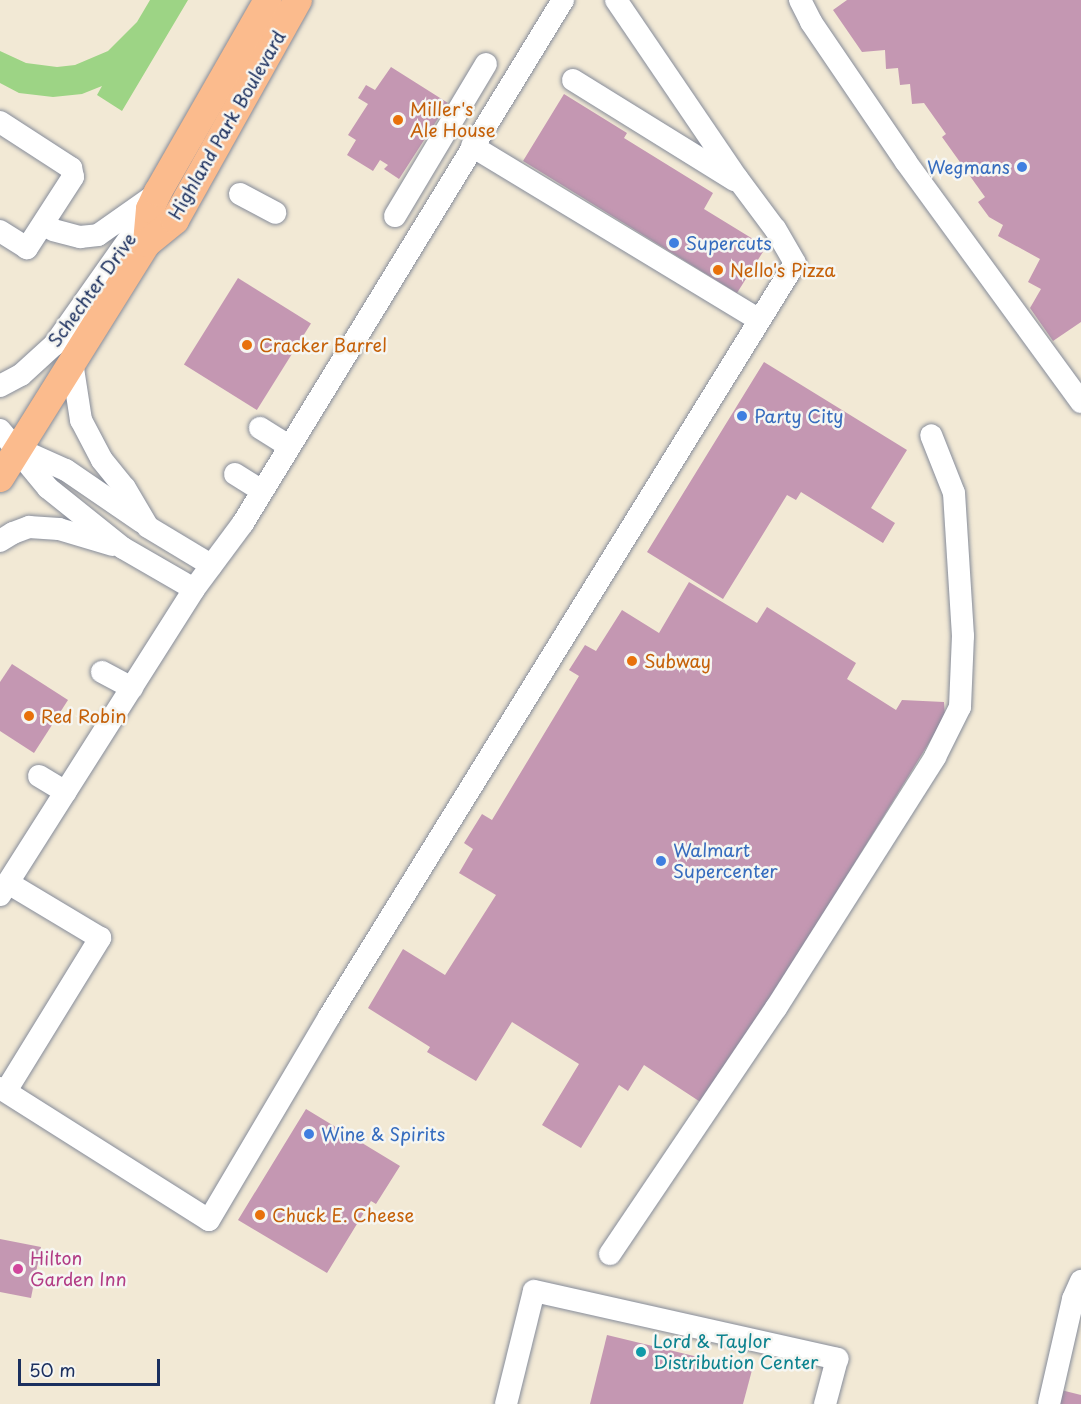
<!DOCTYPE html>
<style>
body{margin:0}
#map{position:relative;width:1081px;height:1404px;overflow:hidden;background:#f2e9d5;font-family:"Playpen Sans",sans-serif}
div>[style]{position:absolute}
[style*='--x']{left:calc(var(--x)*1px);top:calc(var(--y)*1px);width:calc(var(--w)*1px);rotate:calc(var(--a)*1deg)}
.green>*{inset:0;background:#9dd485}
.building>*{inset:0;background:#c497b2;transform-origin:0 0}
.roads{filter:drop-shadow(0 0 2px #868c9a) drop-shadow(0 0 2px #868c9a)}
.minor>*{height:22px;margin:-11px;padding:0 11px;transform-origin:11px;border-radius:11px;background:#fff}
.major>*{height:28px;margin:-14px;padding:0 14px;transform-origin:14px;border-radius:14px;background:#fbbb8d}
.dots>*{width:16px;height:16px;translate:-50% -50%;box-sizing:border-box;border:3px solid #f6f6f2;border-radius:50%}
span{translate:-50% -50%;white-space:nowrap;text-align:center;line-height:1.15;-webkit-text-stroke:5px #f6f6f2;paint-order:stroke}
.food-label{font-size:18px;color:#c56008}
.left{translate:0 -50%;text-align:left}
.street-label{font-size:18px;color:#1b2f5e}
.shop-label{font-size:18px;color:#366cbe}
.right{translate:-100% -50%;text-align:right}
.hotel-label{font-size:18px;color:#b23c85}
.culture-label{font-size:18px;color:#0d838f}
.scale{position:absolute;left:18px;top:1359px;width:142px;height:27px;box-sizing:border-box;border:3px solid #1b2f5e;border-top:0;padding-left:8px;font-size:18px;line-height:21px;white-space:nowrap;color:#1b2f5e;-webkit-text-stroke:4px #f6f6f2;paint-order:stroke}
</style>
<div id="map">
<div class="green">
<i style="clip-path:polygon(150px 0,188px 0,122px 111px,97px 95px,102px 86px,82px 94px,53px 97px,19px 93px,0 83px,0 51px,26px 63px,57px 67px,75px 65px,108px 51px,137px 22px)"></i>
</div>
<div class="building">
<i style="clip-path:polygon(847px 0,1081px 0,1081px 322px,1053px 341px,1030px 308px,1041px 289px,1028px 282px,1040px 259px,998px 236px,1003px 225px,989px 217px,978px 202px,985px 197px,942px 137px,946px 134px,924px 103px,912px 104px,910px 84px,900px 85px,898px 68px,886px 69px,885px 50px,862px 52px,833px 10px)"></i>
<i style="clip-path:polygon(391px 67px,448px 103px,399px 179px,384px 169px,388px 165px,380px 160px,373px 171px,347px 155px,356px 140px,348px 135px,368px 104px,358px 98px,366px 85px,375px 90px)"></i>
<i style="clip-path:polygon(564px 94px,627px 133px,624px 138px,713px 193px,704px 209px,766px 247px,737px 293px,523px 161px)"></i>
<i style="left:238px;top:278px;width:86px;height:102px;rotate:32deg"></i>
<i style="clip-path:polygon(764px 362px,907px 450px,871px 508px,895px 523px,883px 543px,801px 492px,796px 500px,787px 495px,723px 599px,647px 552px)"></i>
<i style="clip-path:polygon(689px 582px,757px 623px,767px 607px,856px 663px,847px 679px,896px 710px,902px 700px,944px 702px,945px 717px,705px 1105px,644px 1065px,628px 1091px,619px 1085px,581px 1148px,542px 1125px,579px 1064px,512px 1022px,476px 1081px,427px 1052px,430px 1047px,368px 1008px,403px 949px,445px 975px,496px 895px,459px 873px,473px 849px,464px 843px,482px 814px,492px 820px,579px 676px,569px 670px,585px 645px,596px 651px,622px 610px,659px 633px)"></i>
<i style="clip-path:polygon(12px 664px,68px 700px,34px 753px,0 731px,0 682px)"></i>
<i style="clip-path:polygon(306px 1109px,400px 1166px,376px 1204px,371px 1201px,327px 1273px,238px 1220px)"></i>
<i style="clip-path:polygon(0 1239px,41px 1247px,31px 1298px,0 1292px)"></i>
<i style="clip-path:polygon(607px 1335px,752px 1370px,743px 1404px,590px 1404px)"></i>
<i style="clip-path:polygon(1061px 1390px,1081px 1395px,1081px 1404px,1057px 1404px)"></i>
</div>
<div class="roads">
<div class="minor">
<i style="--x:800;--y:0;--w:25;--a:63"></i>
<i style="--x:811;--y:22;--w:169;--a:55.8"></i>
<i style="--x:906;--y:162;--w:297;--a:53.9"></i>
<i style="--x:573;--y:80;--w:190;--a:31.8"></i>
<i style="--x:0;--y:122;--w:85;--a:32.9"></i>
<i style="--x:71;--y:168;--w:9;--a:77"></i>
<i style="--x:73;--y:177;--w:85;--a:122.9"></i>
<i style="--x:27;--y:248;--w:32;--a:-148"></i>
<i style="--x:472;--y:146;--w:334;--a:31.2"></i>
<i style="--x:240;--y:194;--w:40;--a:28"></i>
<i style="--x:395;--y:216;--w:177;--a:-59.1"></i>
<i style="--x:53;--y:230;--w:28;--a:15"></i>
<i style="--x:80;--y:237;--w:18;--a:-6"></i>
<i style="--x:98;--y:235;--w:66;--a:-35.1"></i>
<i style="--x:72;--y:362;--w:59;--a:81.2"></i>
<i style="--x:81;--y:420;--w:45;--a:62.3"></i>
<i style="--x:102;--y:460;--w:36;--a:51"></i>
<i style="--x:125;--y:488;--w:45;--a:59.5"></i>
<i style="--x:148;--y:527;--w:74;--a:31.1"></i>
<i style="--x:0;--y:386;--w:24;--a:-28"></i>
<i style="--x:21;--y:375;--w:45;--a:-42.3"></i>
<i style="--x:54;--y:345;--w:166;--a:-54.8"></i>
<i style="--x:260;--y:428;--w:34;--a:32"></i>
<i style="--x:0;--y:430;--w:75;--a:50.4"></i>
<i style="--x:48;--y:488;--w:96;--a:38.7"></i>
<i style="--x:123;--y:548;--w:82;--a:30"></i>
<i style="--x:21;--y:450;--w:49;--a:24"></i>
<i style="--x:66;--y:470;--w:92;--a:34.4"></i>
<i style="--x:235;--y:474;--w:32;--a:32"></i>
<i style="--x:0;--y:541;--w:15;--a:-32"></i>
<i style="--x:13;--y:533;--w:17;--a:-21"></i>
<i style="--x:29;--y:527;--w:30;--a:4"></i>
<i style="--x:59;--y:529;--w:56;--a:16.5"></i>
<i style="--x:102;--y:672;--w:34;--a:28"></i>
<i style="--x:39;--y:776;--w:31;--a:31"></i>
<i style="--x:0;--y:895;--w:362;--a:-57.6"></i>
<i style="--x:194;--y:589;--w:82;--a:-53.4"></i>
<i style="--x:243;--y:523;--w:613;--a:-58.54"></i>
<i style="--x:0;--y:1088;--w:247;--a:32.3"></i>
<i style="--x:209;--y:1220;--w:236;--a:-59.4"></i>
<i style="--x:329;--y:1017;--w:886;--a:-58.28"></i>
<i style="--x:795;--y:263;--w:39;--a:-120"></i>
<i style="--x:775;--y:229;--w:64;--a:-126.7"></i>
<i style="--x:737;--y:178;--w:215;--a:-124.2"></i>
<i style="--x:6;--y:1091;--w:180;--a:-58.4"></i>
<i style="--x:100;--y:938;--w:107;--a:-149.1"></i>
<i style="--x:610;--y:1254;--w:297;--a:-56"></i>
<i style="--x:776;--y:1008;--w:297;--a:-57.6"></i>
<i style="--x:935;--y:757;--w:56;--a:-63.4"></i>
<i style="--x:960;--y:707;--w:71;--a:-87.6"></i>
<i style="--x:963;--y:636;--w:143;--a:-93.6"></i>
<i style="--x:954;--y:493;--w:62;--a:-111.6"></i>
<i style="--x:506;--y:1404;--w:116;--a:-76.1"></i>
<i style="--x:534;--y:1291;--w:311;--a:12.6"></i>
<i style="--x:837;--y:1359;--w:47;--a:104.9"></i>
<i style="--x:1049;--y:1404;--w:108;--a:-77.1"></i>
<i style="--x:1073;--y:1299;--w:20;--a:-66"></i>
</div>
<div class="major">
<i style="--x:147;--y:243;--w:34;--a:-85"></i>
<i style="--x:150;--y:209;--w:19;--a:-65"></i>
<i style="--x:158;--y:192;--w:221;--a:-60.2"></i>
<i style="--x:0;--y:478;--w:277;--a:-58"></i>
<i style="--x:147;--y:243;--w:36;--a:-39"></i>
<i style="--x:175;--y:220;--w:252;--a:-60.8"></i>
</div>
</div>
<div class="dots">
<i style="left:398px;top:120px;background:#e8710a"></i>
<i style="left:1022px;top:167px;background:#3f7fe0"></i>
<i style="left:674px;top:243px;background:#3f7fe0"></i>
<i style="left:718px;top:270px;background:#e8710a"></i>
<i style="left:247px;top:345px;background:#e8710a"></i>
<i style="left:742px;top:416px;background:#3f7fe0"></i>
<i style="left:632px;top:661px;background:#e8710a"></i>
<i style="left:29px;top:716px;background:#e8710a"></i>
<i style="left:661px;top:861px;background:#3f7fe0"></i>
<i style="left:309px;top:1134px;background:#3f7fe0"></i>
<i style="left:260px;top:1215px;background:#e8710a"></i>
<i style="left:18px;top:1269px;background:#d1479c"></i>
<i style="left:641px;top:1352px;background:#0f9aa8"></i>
</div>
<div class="food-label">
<span class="left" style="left:410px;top:120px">Miller's<br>Ale House</span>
<span class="left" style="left:730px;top:270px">Nello's Pizza</span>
<span class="left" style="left:259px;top:345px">Cracker Barrel</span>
<span class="left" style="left:644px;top:661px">Subway</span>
<span class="left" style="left:41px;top:716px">Red Robin</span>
<span class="left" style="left:272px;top:1215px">Chuck E. Cheese</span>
</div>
<div class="street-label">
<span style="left:227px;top:125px;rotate:-60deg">Highland Park Boulevard</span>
<span style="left:92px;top:290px;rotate:-54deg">Schechter Drive</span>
</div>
<div class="shop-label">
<span class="right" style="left:1010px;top:167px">Wegmans</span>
<span class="left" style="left:686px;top:243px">Supercuts</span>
<span class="left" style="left:754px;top:416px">Party City</span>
<span class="left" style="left:673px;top:861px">Walmart<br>Supercenter</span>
<span class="left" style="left:321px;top:1134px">Wine &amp; Spirits</span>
</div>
<div class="hotel-label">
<span class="left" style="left:30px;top:1269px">Hilton<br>Garden Inn</span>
</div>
<div class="culture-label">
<span class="left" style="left:653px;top:1352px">Lord &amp; Taylor<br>Distribution Center</span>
</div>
<div class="scale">50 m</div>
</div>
